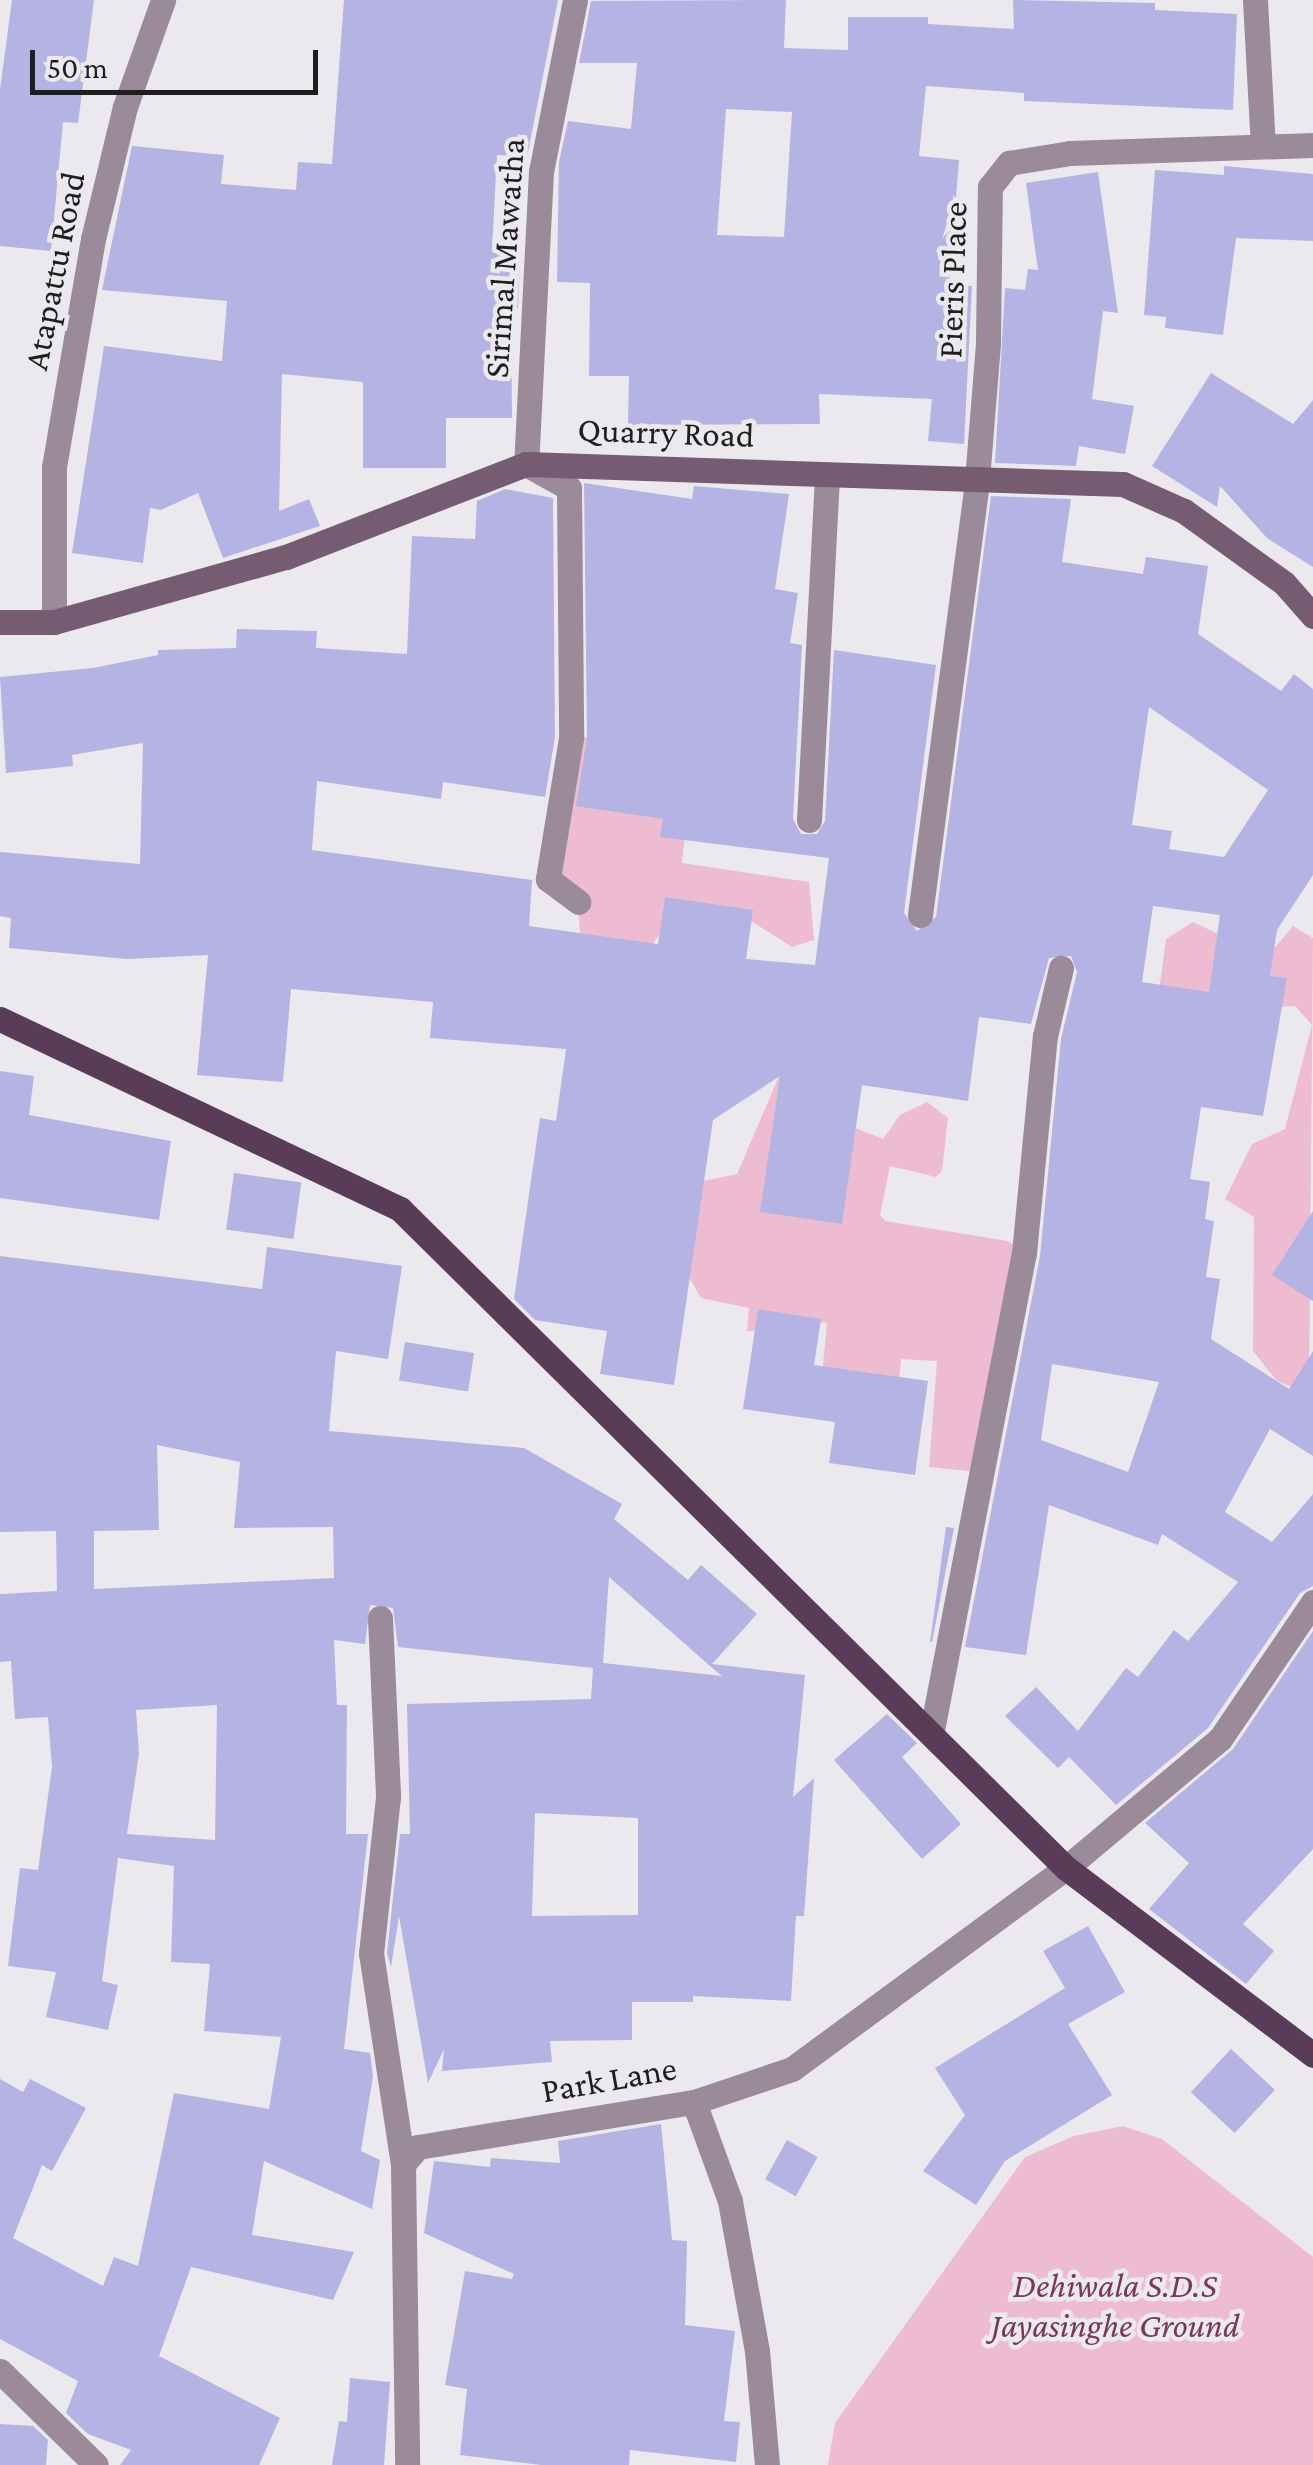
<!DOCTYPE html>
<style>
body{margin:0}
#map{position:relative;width:1313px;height:2465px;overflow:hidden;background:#ebe9ed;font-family:"Crimson Pro",serif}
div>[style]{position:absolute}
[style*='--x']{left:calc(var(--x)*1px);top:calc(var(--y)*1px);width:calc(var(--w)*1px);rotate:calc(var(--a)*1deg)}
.green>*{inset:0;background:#eebcd1}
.building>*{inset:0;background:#b5b3e3;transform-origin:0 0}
.street>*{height:25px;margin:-12.5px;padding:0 12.5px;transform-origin:12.5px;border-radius:12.5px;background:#9b8a99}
.secondary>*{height:25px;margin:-12.5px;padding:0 12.5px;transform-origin:12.5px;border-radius:12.5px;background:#755c72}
.primary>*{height:25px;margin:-12.5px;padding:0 12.5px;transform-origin:12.5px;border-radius:12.5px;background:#593c57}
span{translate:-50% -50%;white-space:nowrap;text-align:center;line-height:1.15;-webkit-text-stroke:9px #ebe9ed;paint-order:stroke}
.street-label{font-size:35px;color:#1e1e1f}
.park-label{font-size:35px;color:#783857;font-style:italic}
.scale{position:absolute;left:30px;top:50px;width:288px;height:45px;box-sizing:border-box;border:5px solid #1e1e1f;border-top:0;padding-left:12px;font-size:30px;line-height:35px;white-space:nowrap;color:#1e1e1f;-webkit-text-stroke:8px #ebe9ed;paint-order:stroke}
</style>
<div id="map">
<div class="green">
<i style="clip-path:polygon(659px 733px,691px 779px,682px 863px,809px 882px,814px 940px,792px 947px,735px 911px,663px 930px,635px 968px,581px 949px,578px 902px,548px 879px,571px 738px)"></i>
<i style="clip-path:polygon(1193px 922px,1267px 957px,1293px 926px,1313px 938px,1309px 1395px,1276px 1380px,1253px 1351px,1254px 1217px,1225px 1199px,1252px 1144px,1285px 1129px,1312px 1025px,1295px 1006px,1226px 1010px,1154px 1028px,1166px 939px)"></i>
<i style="clip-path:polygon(780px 1074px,798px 1105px,883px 1139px,900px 1115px,927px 1102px,948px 1118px,942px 1171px,936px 1177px,890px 1166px,880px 1215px,885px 1221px,1008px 1241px,1024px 1253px,979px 1472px,929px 1467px,937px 1361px,901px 1359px,898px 1390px,821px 1384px,827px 1323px,764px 1316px,761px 1331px,747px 1331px,749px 1308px,701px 1298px,690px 1279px,666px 1261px,694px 1183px,737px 1174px)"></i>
<i style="clip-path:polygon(1123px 2126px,1162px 2139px,1313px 2257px,1313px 2465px,828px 2465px,835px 2423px,1025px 2157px,1074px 2136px)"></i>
</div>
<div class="building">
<i style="clip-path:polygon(12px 0,94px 0,78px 123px,63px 122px,51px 251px,0 246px,0 89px)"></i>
<i style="clip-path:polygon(344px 0,558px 0,527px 157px,497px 155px,492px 250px,520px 258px,518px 308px,511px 307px,512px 418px,446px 418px,446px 468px,363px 468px,363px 382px,282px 374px,279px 511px,309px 499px,320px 526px,223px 558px,198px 493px,161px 510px,150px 508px,143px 563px,72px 553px,104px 346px,222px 361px,227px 301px,102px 290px,132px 146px,224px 155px,221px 184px,296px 190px,298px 162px,332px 164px)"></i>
<i style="clip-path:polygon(evenodd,786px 0,784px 48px,848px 50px,848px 17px,928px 17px,928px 24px,1014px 29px,1013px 0,1155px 3px,1155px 10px,1237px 14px,1233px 110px,1024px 101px,1024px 93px,926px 86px,919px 156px,959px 160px,949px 285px,972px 286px,964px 444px,928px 441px,932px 399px,819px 394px,820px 424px,628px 425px,629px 376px,589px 376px,590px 283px,557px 282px,559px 162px,568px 121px,631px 129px,637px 63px,579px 63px,591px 1px,786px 0,726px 109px,792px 112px,784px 237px,717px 235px,726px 109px)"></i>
<i style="clip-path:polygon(1224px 166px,1313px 174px,1313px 241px,1236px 238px,1223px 335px,1165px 328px,1166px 317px,1144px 315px,1155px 170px,1224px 175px)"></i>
<i style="clip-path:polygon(1098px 172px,1118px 313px,1103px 311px,1092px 399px,1134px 406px,1125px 454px,1079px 446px,1076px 466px,995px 463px,1005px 288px,1025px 290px,1028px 269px,1038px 270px,1026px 183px)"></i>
<i style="clip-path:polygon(1211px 373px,1293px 424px,1313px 400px,1313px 567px,1267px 538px,1220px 486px,1217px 507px,1152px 466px)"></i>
<i style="clip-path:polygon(evenodd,584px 483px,692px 499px,694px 486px,789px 494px,775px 589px,798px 593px,790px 643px,802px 645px,793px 819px,801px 834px,817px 834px,825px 821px,834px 650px,936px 665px,904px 913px,917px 931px,936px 917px,991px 496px,1071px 499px,1062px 562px,1143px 574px,1146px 557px,1208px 566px,1198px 634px,1281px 691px,1294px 674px,1313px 689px,1313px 875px,1277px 930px,1270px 976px,1287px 978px,1263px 1116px,1201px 1107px,1190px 1179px,1210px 1182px,1205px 1219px,1214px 1221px,1206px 1277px,1220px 1279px,1211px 1339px,1289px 1389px,1313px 1351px,1313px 1456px,1270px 1429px,1225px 1512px,1272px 1542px,1313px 1494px,1313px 1586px,1300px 1593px,1208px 1728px,1116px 1805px,1069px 1757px,1058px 1768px,1005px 1716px,1036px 1687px,1078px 1731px,1126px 1668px,1138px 1677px,1174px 1630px,1188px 1641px,1238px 1582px,1162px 1534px,1158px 1545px,1049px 1505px,1026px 1655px,965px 1647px,1040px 1256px,1061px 1039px,1077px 972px,1071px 956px,1049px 958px,1031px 1024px,979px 1017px,968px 1101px,862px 1085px,842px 1224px,760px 1212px,780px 1076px,713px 1120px,674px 1385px,600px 1374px,607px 1331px,535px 1320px,514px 1299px,540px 1118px,556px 1121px,566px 1049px,430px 1038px,433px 1002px,291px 989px,283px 1082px,197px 1075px,208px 955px,127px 959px,9px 948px,11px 918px,0 916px,0 852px,140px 864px,143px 743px,72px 755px,73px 766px,6px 773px,0 677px,93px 668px,158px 655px,158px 650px,236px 648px,237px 629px,317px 631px,316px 648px,407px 654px,412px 536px,475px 539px,477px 501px,505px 489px,553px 498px,555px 737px,545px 797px,443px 782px,441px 799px,317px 781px,312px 850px,532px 880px,529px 926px,658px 944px,665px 897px,753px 910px,746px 959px,815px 965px,829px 858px,660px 837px,663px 819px,576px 806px,587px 738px,584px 483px,1149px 707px,1268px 790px,1224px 857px,1169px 849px,1172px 831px,1132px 825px,1149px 707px,584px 483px,1153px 906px,1220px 915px,1209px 992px,1142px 982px,1153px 906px,584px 483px,1052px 1364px,1159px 1382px,1128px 1472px,1041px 1440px,1052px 1364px)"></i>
<i style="clip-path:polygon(0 1071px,34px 1076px,29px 1115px,171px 1141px,159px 1220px,0 1198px)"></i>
<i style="left:234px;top:1173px;width:68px;height:57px;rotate:8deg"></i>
<i style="clip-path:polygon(1313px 1211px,1313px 1301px,1272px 1275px)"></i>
<i style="clip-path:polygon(evenodd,267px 1247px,402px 1266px,388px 1359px,336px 1351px,329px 1431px,524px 1448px,622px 1504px,614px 1519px,688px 1580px,701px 1565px,757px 1614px,712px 1664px,805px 1675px,793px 1797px,814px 1778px,804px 1916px,796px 1916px,791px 2001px,693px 1996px,693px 2002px,632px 2002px,632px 2040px,550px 2041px,552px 2062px,442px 2071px,444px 2049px,428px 2083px,399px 1916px,391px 1967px,387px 1953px,400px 1834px,410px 1834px,407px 1704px,591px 1699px,593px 1668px,398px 1647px,393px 1608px,370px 1605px,365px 1644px,334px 1640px,337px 1705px,347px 1705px,346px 1834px,368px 1834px,344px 2049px,370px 2053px,373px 2076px,361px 2151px,380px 2160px,372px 2209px,264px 2161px,252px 2235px,354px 2252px,333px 2300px,191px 2267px,159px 2356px,280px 2418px,259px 2465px,120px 2465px,131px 2450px,88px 2434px,66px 2413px,78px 2381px,0 2339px,0 2079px,23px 2092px,30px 2079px,86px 2108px,52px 2171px,42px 2165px,13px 2238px,103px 2286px,114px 2257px,138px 2266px,174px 2093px,269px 2109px,281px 2037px,204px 2031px,210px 1964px,171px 1962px,174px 1866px,118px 1858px,102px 1981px,118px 1985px,108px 2030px,46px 2017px,56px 1972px,8px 1966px,20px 1868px,38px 1870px,52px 1767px,48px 1717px,15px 1719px,11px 1661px,0 1662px,0 1594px,57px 1591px,56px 1531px,0 1532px,0 1256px,262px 1289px,267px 1247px,157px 1445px,240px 1462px,234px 1528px,333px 1527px,334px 1578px,94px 1589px,94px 1531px,159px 1530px,157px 1445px,267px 1247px,609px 1577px,710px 1666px,722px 1676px,603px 1663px,609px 1577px,267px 1247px,217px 1705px,215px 1840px,127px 1834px,139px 1754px,136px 1710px,217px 1705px,267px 1247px,535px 1813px,638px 1818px,638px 1915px,532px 1916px,535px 1813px)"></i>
<i style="clip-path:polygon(758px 1309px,821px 1319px,814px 1365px,928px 1381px,915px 1475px,829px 1463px,835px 1422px,743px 1409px)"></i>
<i style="left:405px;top:1342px;width:70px;height:39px;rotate:9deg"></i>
<i style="clip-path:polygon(946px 1527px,954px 1528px,932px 1642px,930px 1642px)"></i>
<i style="clip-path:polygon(1313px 1631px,1313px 1849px,1243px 1924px,1274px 1951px,1246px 1984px,1149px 1909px,1189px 1863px,1145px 1823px,1233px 1749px)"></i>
<i style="clip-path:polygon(887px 1714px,917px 1743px,902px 1757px,961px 1824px,922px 1859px,834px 1760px)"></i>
<i style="clip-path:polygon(1088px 1926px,1125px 1992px,1068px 2024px,1112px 2095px,1005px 2161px,976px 2205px,923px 2171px,965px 2115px,935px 2068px,1065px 1988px,1043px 1951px)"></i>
<i style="left:1231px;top:2049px;width:60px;height:59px;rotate:43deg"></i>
<i style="clip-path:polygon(661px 2124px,672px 2240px,687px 2241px,685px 2325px,735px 2331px,724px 2421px,740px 2422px,736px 2462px,630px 2450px,629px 2465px,541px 2465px,460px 2455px,467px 2389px,445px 2385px,465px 2271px,512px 2279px,514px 2274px,424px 2233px,434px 2161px,490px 2167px,491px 2158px,560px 2163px,558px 2141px)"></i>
<i style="left:787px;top:2140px;width:35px;height:45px;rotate:29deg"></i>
<i style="clip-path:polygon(350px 2378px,390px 2382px,384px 2465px,332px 2465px,339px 2421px,347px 2422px)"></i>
<i style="clip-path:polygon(0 2424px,33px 2426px,48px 2440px,46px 2465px,0 2465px)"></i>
</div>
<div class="street">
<i style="--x:575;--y:0;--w:174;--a:101.2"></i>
<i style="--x:541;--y:171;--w:293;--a:92.9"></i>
<i style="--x:526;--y:464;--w:49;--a:29.2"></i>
<i style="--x:569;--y:488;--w:250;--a:89.5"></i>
<i style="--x:571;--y:738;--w:143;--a:99.3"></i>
<i style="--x:548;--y:879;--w:38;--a:37"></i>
<i style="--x:1255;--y:0;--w:146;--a:86.9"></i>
<i style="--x:54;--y:622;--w:155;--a:-90"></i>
<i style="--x:54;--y:467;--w:231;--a:-80.3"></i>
<i style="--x:93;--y:239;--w:136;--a:-76.4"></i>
<i style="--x:125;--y:107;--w:114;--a:-70.4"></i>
<i style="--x:809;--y:820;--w:345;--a:-87"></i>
<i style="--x:920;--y:915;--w:439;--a:-82.5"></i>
<i style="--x:977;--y:480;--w:137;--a:-85.4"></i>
<i style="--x:988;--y:343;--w:156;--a:-89.3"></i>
<i style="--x:990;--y:187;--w:31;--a:-52"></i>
<i style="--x:1009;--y:163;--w:62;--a:-9.3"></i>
<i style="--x:1070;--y:153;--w:243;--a:-1.9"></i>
<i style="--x:380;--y:1618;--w:179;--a:87.4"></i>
<i style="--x:388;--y:1797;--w:157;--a:96.2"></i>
<i style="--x:371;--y:1953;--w:213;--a:81.4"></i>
<i style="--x:403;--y:2164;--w:301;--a:89.2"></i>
<i style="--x:932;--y:1730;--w:486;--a:-79.1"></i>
<i style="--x:1024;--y:1253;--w:218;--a:-84.5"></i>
<i style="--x:1045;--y:1036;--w:70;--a:-76.8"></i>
<i style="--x:694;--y:2102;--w:105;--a:70"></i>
<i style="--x:730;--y:2201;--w:152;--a:79.8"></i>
<i style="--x:757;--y:2351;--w:114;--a:85"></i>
<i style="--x:403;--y:2164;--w:23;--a:-49"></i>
<i style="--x:418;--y:2147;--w:280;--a:-9.3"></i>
<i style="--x:694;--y:2102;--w:103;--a:-18.6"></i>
<i style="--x:792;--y:2069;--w:340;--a:-36.3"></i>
<i style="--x:1066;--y:1868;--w:201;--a:-40"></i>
<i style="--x:1220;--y:1739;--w:166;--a:-55.8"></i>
<i style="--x:0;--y:2371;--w:134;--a:44.4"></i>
</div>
<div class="secondary">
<i style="--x:0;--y:622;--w:54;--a:0"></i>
<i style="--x:54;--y:622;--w:241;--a:-15.7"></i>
<i style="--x:286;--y:557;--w:257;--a:-21.2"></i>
<i style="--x:526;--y:464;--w:597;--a:1.92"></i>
<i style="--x:1123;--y:484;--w:67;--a:23.9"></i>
<i style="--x:1184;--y:511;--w:123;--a:35.8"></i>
<i style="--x:1284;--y:583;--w:44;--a:48.7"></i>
</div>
<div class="primary">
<i style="--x:0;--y:1019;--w:443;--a:25.4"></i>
<i style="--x:400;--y:1209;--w:937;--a:44.7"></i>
<i style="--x:1066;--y:1868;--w:310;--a:37.1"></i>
</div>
<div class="street-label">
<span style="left:505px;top:258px;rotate:-86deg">Sirimal Mawatha</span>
<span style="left:55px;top:271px;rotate:-79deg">Atapattu Road</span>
<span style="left:953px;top:280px;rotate:-88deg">Pieris Place</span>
<span style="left:666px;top:433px;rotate:2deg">Quarry Road</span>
<span style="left:609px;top:2080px;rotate:-10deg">Park Lane</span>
</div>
<div class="park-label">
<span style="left:1115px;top:2306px">Dehiwala S.D.S<br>Jayasinghe Ground</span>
</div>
<div class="scale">50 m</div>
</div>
